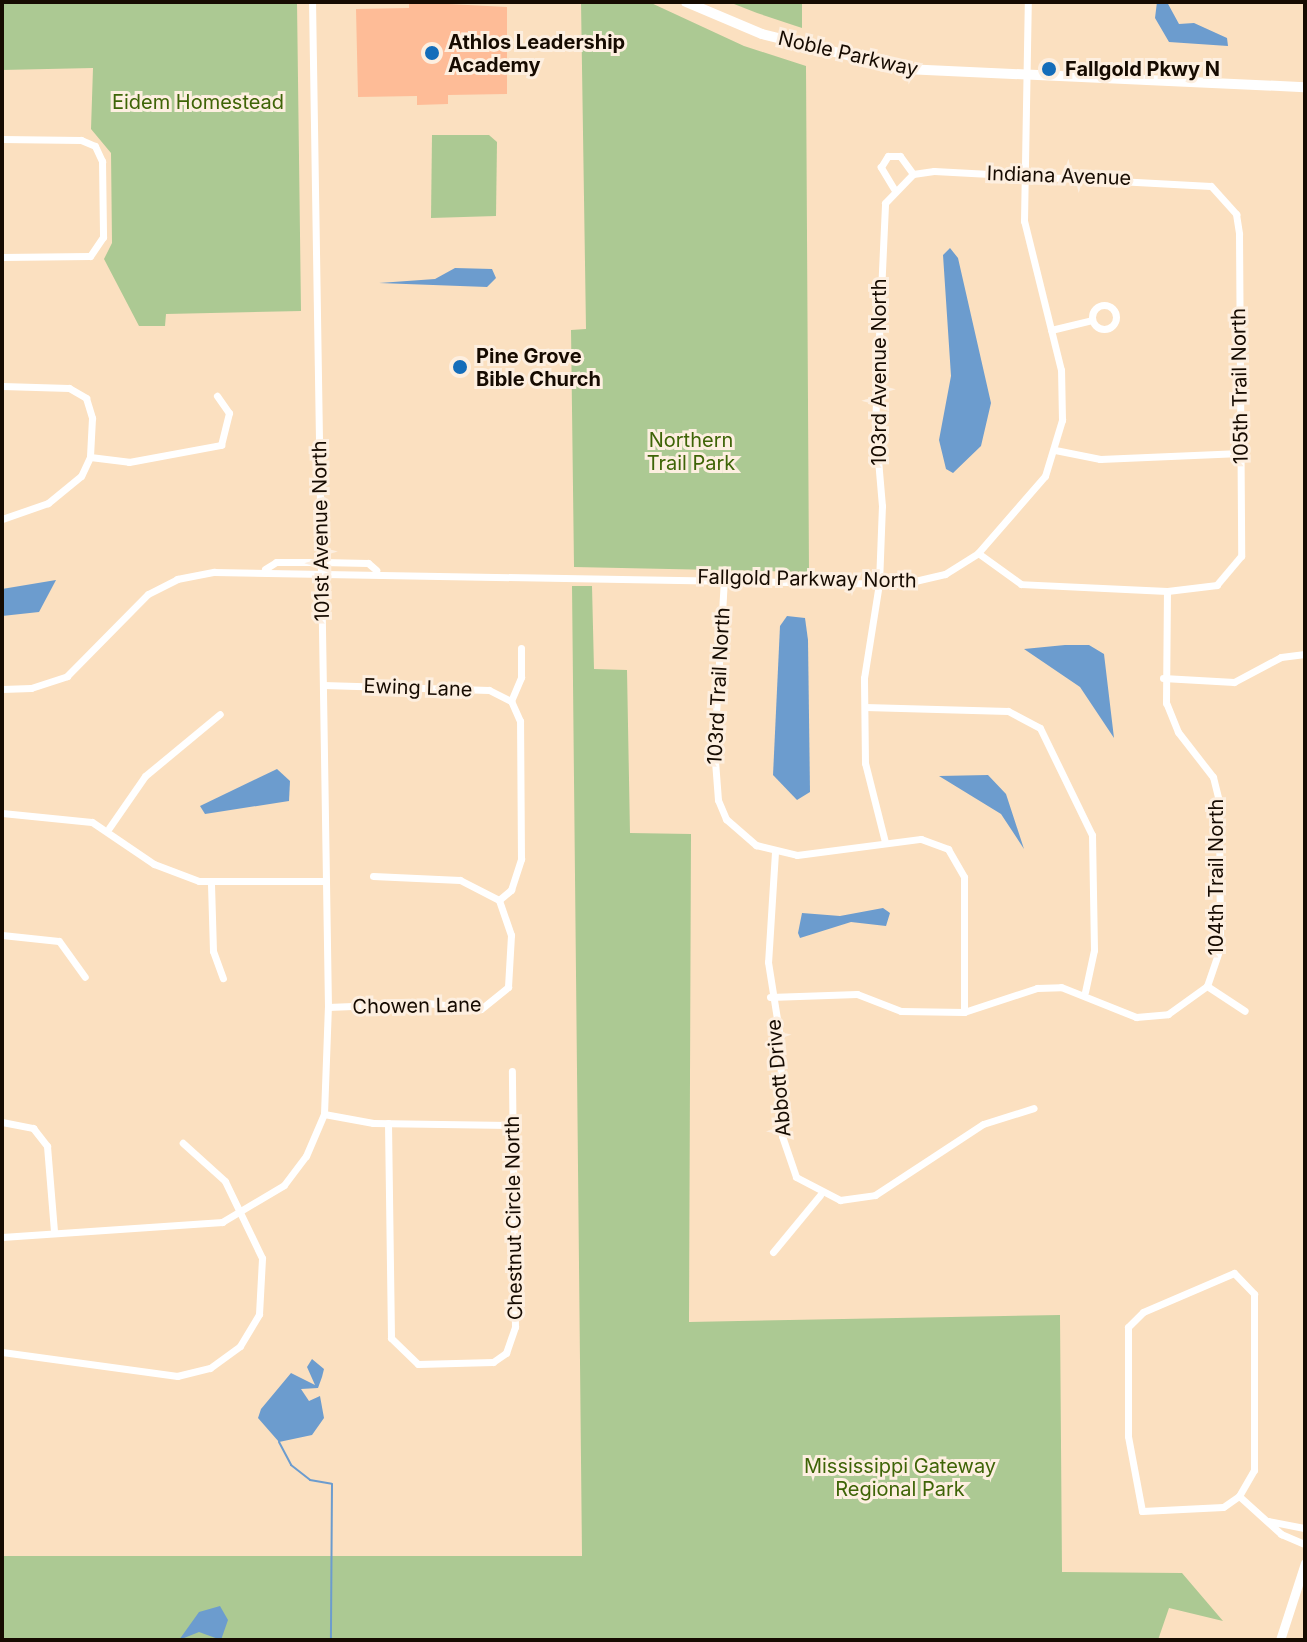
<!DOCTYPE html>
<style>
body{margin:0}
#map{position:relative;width:1307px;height:1642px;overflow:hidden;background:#fbe0c0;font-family:Inter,sans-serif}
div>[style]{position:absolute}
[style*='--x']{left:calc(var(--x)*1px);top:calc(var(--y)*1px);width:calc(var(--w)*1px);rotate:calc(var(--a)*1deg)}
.green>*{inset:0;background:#acc993}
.water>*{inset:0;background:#6c9cce}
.stream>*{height:2px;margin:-1px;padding:0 1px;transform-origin:1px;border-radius:1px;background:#6c9cce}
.building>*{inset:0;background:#febc97}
.minor>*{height:7px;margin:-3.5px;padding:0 3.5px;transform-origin:3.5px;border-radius:3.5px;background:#fff}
.minor>.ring{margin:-3.5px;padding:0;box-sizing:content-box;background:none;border:7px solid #fff;border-radius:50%}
.tertiary>*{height:9px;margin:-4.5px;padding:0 4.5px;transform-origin:4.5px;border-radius:4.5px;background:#fff}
.secondary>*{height:10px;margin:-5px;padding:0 5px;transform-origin:5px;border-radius:5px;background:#fff}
.dots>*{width:22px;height:22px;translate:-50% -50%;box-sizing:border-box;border:4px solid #fdefe0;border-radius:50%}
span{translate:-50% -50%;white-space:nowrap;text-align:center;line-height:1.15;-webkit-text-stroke:6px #fdefe0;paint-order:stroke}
.poi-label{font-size:20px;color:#160b01;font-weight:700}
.left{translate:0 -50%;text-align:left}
.street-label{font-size:20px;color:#160b01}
.park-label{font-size:20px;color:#3e6407}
.frame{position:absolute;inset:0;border:4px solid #160b01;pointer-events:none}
</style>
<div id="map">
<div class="green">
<i style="clip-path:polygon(2px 2px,297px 2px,301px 311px,166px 314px,165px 326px,139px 326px,104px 259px,112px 243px,111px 153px,91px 129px,93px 68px,2px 70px)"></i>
<i style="clip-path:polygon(581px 2px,649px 2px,744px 46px,806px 66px,809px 572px,574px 567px,571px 330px,586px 329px)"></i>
<i style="clip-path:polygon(729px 2px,802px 2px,802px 28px,757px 13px)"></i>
<i style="clip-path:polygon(432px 135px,489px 135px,497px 142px,496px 216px,431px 218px)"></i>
<i style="clip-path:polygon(572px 586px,592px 586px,594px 669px,627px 670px,630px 833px,691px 834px,689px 1322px,1060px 1315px,1062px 1572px,1182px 1573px,1223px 1621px,1169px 1608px,1158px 1640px,2px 1640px,2px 1556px,582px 1556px)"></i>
</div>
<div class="water">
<i style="clip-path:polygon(1157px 2px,1167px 2px,1179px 24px,1194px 23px,1227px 38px,1228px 46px,1169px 42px,1155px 18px)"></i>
<i style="clip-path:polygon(950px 248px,958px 258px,991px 403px,981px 446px,953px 473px,946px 469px,939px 440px,951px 376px,943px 255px)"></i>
<i style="clip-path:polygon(455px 268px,492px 269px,496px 278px,487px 287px,379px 283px,435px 279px)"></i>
<i style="clip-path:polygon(56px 580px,39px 612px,2px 616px,2px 589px)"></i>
<i style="clip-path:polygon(787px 616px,805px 618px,808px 640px,810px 792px,797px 800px,773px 775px,780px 626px)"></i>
<i style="clip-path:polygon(1065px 645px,1089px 645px,1104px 654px,1114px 738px,1080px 687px,1024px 649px)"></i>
<i style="clip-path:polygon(277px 769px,290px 781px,289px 801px,205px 814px,200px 806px)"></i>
<i style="clip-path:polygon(988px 775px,1006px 794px,1024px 849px,1001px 814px,939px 776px)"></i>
<i style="clip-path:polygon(883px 908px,890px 913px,886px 926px,851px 922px,800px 938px,798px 933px,802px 913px,840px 916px)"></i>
<i style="clip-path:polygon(312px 1359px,324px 1369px,322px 1377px,318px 1388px,301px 1389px,309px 1401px,320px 1396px,324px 1418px,312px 1435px,279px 1442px,258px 1418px,261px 1409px,291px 1373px,315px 1385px,307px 1367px)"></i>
<i style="clip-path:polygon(220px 1606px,228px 1620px,221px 1640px,199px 1632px,179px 1640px,199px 1612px)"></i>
</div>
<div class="stream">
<i style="--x:279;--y:1442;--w:26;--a:62"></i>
<i style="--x:291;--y:1465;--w:24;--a:38"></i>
<i style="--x:310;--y:1480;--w:22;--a:10"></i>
<i style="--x:332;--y:1484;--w:156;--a:90.4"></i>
</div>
<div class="building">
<i style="clip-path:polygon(409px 2px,507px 7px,507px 94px,448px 95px,448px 104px,417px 105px,417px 96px,358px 97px,356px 9px,409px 8px)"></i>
</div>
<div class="minor">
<i style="--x:2;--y:139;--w:79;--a:0.7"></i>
<i style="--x:81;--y:140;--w:15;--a:23"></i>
<i style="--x:95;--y:146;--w:17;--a:65"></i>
<i style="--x:102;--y:161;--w:76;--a:89.2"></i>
<i style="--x:103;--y:237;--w:23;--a:124"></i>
<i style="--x:90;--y:256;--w:88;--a:179.3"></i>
<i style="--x:894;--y:189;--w:26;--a:-121"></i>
<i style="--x:881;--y:167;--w:13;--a:-58"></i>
<i style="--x:888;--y:156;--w:12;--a:0"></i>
<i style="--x:900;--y:156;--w:22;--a:54"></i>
<i class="ring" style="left:1092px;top:305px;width:17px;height:17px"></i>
<i style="--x:1051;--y:330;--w:42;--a:-13.7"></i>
<i style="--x:2;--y:386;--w:67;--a:1.7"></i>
<i style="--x:69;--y:388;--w:20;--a:30"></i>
<i style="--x:86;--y:398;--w:21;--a:73"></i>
<i style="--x:92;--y:418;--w:39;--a:93"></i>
<i style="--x:90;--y:457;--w:21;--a:115"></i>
<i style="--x:81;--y:476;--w:43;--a:140.7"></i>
<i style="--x:48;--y:503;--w:49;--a:160.8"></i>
<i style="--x:1055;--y:450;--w:46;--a:11.3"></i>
<i style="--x:1100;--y:459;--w:141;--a:-2.4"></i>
<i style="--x:90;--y:457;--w:39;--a:7"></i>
<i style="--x:129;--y:462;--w:94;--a:-10.5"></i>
<i style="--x:221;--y:445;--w:33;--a:-76"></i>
<i style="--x:229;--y:413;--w:21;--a:-125"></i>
<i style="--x:265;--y:569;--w:13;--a:-32"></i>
<i style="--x:276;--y:562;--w:46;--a:0"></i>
<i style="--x:322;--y:562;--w:46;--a:1.2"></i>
<i style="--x:368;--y:563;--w:11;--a:41"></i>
<i style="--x:724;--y:579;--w:169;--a:93.4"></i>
<i style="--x:714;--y:748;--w:52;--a:85.6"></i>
<i style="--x:718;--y:800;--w:21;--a:67"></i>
<i style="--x:726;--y:819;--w:40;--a:41"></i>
<i style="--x:756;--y:845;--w:42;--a:13.7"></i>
<i style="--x:797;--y:855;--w:125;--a:-7.4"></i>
<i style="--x:921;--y:839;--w:29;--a:20"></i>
<i style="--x:948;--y:849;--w:32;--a:60"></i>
<i style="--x:964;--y:877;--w:135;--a:90"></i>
<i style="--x:1163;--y:678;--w:71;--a:3.2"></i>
<i style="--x:1234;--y:682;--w:53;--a:-28"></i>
<i style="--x:1281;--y:657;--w:24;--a:-7"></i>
<i style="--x:323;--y:685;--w:166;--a:1.7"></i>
<i style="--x:489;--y:690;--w:25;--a:27"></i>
<i style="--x:2;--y:689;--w:29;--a:-2"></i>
<i style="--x:31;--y:688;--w:38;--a:-18"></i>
<i style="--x:67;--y:676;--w:115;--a:-45.4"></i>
<i style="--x:148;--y:594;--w:33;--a:-27"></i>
<i style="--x:177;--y:579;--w:38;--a:-11"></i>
<i style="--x:214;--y:572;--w:688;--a:1"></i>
<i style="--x:902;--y:584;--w:44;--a:-13.1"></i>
<i style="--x:945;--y:574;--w:39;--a:-32"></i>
<i style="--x:978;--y:553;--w:102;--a:-49"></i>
<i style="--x:1045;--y:476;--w:59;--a:-73.1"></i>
<i style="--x:1062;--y:420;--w:50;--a:-91.1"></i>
<i style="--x:1061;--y:370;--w:154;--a:-103.9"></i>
<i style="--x:1024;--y:221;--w:219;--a:-89"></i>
<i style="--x:865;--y:707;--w:143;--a:1.6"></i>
<i style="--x:1008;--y:711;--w:36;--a:28"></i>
<i style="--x:1040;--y:728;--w:119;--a:64.1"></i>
<i style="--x:1092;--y:835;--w:115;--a:89"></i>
<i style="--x:1094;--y:950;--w:43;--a:102.1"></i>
<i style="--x:2;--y:813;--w:90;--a:5.7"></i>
<i style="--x:92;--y:822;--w:75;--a:34.1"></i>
<i style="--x:154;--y:864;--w:48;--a:20.7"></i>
<i style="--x:199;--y:881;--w:127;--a:0"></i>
<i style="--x:109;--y:828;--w:63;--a:-55.3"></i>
<i style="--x:145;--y:776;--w:97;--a:-39.6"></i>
<i style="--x:885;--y:842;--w:81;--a:-104.2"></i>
<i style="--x:865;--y:763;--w:85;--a:-90.7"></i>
<i style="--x:864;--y:678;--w:96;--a:-81"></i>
<i style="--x:879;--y:583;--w:77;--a:-87.8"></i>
<i style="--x:882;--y:506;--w:81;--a:-94.9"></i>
<i style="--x:875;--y:425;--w:222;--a:-87.4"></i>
<i style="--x:885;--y:203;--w:40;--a:-46"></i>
<i style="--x:913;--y:174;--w:21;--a:-8"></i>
<i style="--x:934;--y:171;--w:277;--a:3.1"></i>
<i style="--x:1211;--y:186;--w:38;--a:48"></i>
<i style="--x:1236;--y:214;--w:20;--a:81"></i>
<i style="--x:1239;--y:234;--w:322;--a:89.6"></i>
<i style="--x:1241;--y:556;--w:38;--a:130"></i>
<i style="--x:1217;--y:585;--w:50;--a:173.2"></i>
<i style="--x:1167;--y:591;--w:146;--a:-177.3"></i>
<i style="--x:1021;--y:584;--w:53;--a:-144.2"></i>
<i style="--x:775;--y:852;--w:110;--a:93.6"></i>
<i style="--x:768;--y:962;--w:77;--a:81"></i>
<i style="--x:780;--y:1038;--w:98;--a:88.8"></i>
<i style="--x:782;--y:1136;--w:43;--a:71.1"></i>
<i style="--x:796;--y:1177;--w:50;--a:27.6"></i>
<i style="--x:840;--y:1200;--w:35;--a:-8"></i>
<i style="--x:875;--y:1195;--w:129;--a:-33.3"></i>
<i style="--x:983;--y:1124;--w:53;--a:-17.4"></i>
<i style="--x:373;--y:876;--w:87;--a:2.6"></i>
<i style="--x:460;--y:880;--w:44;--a:27.1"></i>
<i style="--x:211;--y:884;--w:67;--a:88.3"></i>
<i style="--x:213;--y:951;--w:29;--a:70"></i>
<i style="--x:2;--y:935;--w:57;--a:6"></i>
<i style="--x:59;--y:941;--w:44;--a:54.2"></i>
<i style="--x:1207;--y:986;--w:45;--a:33.3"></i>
<i style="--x:770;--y:997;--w:87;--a:-2"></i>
<i style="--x:857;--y:994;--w:47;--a:21.1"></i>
<i style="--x:901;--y:1011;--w:63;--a:0.9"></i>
<i style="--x:964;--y:1012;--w:77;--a:-18.2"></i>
<i style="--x:1037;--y:988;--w:24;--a:-2"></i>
<i style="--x:1061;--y:987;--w:81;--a:21.8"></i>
<i style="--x:1136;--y:1017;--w:32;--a:-5"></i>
<i style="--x:1168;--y:1014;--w:48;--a:-35.7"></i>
<i style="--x:1207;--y:986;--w:40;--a:-71.1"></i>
<i style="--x:1220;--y:948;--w:147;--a:-90.4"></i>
<i style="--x:1219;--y:801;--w:25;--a:-104"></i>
<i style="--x:1213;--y:777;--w:57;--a:-127.9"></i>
<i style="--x:1178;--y:732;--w:31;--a:-112"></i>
<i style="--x:1166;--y:703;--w:112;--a:-89.5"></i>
<i style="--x:328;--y:1007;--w:99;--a:-2.3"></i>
<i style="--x:427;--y:1003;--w:54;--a:6.3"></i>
<i style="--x:481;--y:1009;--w:35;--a:-39"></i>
<i style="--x:508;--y:987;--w:52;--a:-86.7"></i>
<i style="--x:511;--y:935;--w:37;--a:-109"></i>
<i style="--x:499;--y:900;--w:16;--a:-40"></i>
<i style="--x:511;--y:890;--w:33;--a:-72"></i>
<i style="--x:521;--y:859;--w:138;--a:-90.4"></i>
<i style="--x:520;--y:721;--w:22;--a:-114"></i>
<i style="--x:511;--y:701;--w:26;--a:-67"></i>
<i style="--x:521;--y:677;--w:29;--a:-90"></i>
<i style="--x:324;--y:1114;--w:50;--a:10.4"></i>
<i style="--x:373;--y:1123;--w:140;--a:0.8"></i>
<i style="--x:2;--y:1122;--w:32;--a:11"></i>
<i style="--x:33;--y:1128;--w:23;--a:52"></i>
<i style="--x:47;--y:1146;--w:86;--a:85.3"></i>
<i style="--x:388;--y:1123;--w:215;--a:89.2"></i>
<i style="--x:391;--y:1338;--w:37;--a:44"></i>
<i style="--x:418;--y:1364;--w:75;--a:-1.5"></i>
<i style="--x:493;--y:1362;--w:16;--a:-35"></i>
<i style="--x:506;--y:1353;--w:28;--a:-71"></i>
<i style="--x:515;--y:1327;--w:256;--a:-90.7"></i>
<i style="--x:2;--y:1237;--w:221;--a:-3.9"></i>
<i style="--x:222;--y:1222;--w:72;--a:-30.8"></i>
<i style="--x:284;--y:1185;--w:36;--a:-53"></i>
<i style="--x:306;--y:1156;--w:46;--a:-66.8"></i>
<i style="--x:324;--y:1114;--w:107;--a:-87.9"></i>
<i style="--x:328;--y:1007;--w:1005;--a:-90.91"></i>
<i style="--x:773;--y:1252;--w:74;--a:-50.5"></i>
<i style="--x:1234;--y:1273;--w:29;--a:46"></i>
<i style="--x:1254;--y:1294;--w:176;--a:90"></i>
<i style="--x:1254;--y:1470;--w:30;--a:120"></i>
<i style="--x:1239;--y:1496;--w:19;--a:145"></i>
<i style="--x:1223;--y:1507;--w:81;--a:177.2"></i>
<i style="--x:1142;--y:1511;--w:76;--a:-100.6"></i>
<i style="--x:1128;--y:1436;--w:109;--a:-90"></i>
<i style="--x:1128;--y:1327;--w:21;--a:-45"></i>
<i style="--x:1143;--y:1312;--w:99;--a:-23.2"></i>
<i style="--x:2;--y:1352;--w:177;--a:7.8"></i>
<i style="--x:177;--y:1376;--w:34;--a:-14"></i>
<i style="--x:210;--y:1368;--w:37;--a:-36"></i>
<i style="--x:240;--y:1346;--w:37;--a:-59"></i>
<i style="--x:259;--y:1314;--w:56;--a:-86.9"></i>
<i style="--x:262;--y:1258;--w:85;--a:-115.7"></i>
<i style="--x:225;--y:1181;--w:57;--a:-137.9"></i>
<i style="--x:1239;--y:1496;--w:57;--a:42.1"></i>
<i style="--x:1281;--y:1534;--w:26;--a:23"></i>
<i style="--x:1268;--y:1521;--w:38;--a:11"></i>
</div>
<div class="tertiary">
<i style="--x:1280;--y:1640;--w:81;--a:-72"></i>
</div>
<div class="secondary">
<i style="--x:686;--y:2;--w:82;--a:22.8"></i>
<i style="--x:762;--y:34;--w:147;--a:13.8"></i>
<i style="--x:905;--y:69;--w:400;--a:2.6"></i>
</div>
<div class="dots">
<i style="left:432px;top:53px;background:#146dba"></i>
<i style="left:1049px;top:69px;background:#146dba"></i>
<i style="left:460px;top:367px;background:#146dba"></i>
</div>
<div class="poi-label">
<span class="left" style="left:448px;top:54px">Athlos Leadership<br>Academy</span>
<span class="left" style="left:1065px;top:69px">Fallgold Pkwy N</span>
<span class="left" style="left:476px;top:368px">Pine Grove<br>Bible Church</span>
</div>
<div class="street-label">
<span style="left:848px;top:54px;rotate:13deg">Noble Parkway</span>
<span style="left:1059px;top:176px;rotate:2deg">Indiana Avenue</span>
<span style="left:879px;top:372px;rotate:-90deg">103rd Avenue North</span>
<span style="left:1240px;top:386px;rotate:-91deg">105th Trail North</span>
<span style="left:321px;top:531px;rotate:-91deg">101st Avenue North</span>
<span style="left:807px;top:579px;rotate:1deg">Fallgold Parkway North</span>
<span style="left:719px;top:686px;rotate:-87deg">103rd Trail North</span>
<span style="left:418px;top:688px;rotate:2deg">Ewing Lane</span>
<span style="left:1216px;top:877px;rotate:-90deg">104th Trail North</span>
<span style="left:417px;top:1006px;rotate:-1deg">Chowen Lane</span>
<span style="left:779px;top:1078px;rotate:-95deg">Abbott Drive</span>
<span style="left:514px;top:1218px;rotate:-91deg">Chestnut Circle North</span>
</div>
<div class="park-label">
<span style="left:198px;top:102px">Eidem Homestead</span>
<span style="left:691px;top:452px">Northern<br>Trail Park</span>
<span style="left:900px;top:1478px">Mississippi Gateway<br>Regional Park</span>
</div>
<div class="frame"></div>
</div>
